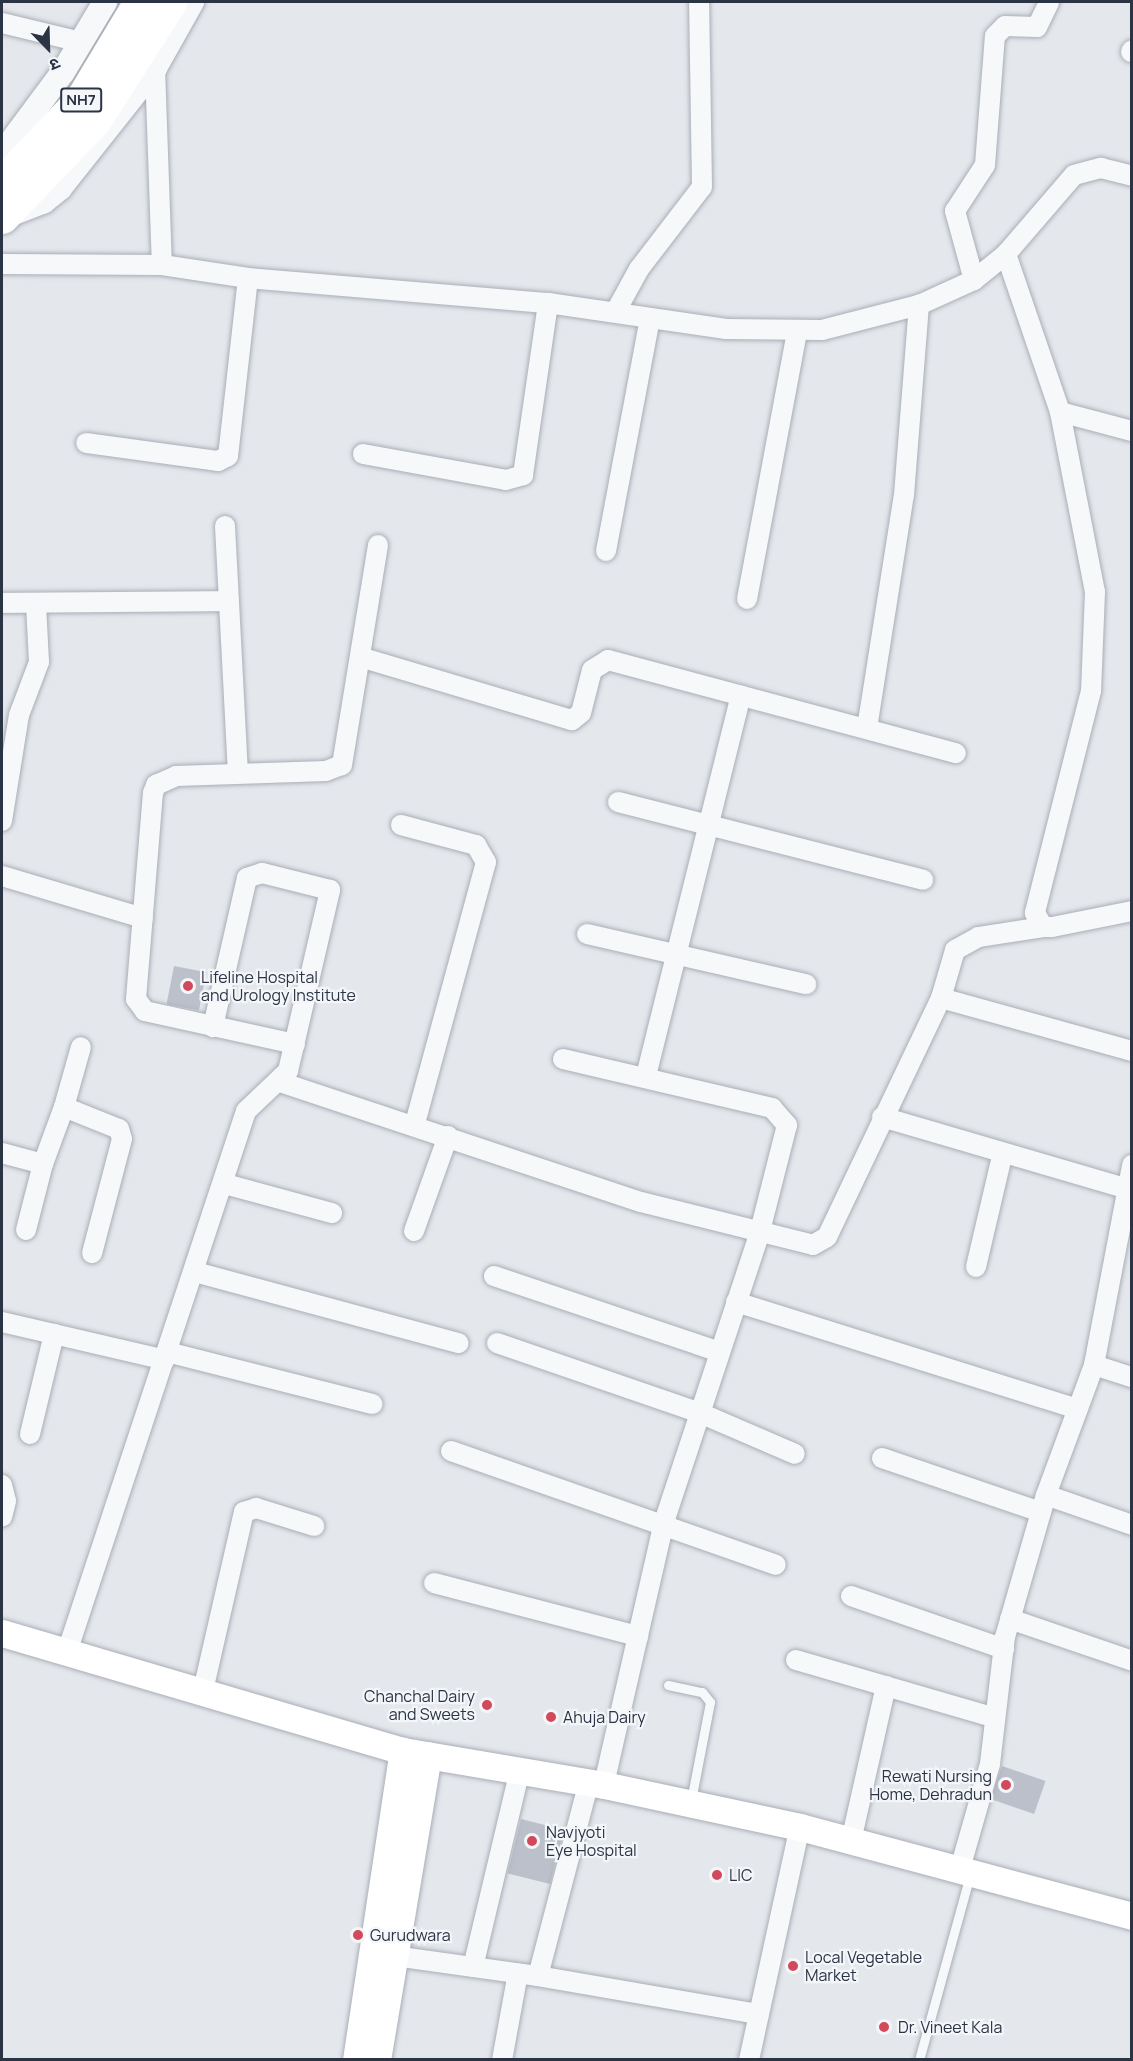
<!DOCTYPE html>
<meta charset="utf-8">
<style>
body{margin:0}
#map{position:relative;width:1133px;height:2061px;overflow:hidden;background:#e4e7ec;font-family:Manrope,"Noto Sans Devanagari",sans-serif}
div>[style]{position:absolute}
[style*='--x']{left:calc(var(--x)*1px);top:calc(var(--y)*1px);width:calc(var(--w)*1px);rotate:calc(var(--a)*1deg)}
.building>*{inset:0;background:#bbc0ca;transform-origin:0 0}
.roads{filter:drop-shadow(0 0 2px #a9aeb7) drop-shadow(0 0 2px #a9aeb7)}
.service>*{height:9px;margin:-4.5px;padding:0 4.5px;transform-origin:4.5px;border-radius:4.5px;background:#f7f8fa}
.minor>*{height:20px;margin:-10px;padding:0 10px;transform-origin:10px;border-radius:10px;background:#f7f8fa}
.tertiary>*{height:24px;margin:-12px;padding:0 12px;transform-origin:12px;border-radius:12px;background:#f7f8fa}
.secondary>*{height:27px;margin:-13.5px;padding:0 13.5px;transform-origin:13.5px;border-radius:13.5px;background:#fff}
.trunk>*{height:33px;margin:-16.5px;padding:0 16.5px;transform-origin:16.5px;border-radius:16.5px;background:#fff}
.dots>*{width:16px;height:16px;translate:-50% -50%;box-sizing:border-box;border:3px solid #f4f6f9;border-radius:50%}
span{translate:-50% -50%;white-space:nowrap;text-align:center;line-height:1.15;-webkit-text-stroke:4.5px #f4f6f9;paint-order:stroke}
.shield-label span{padding:2px 4px;background:#f4f6f9;border:2px solid;border-radius:4px;-webkit-text-stroke-width:0}
.shield-label{font-size:15px;color:#2b3445;font-weight:700}
.poi-label{font-size:16px;color:#2b3445}
.left{translate:0 -50%;text-align:left}
.right{translate:-100% -50%;text-align:right}
.frame{position:absolute;inset:0;border:3px solid #2b3445;pointer-events:none}
.north{position:absolute;left:18px;top:18px;width:60px;height:60px;-webkit-text-stroke:4px #f4f6f9;paint-order:stroke;rotate:157deg;font-size:16px;font-weight:700;line-height:24px;text-align:center;color:#2b3445}
.north::after{content:'';display:block;margin:auto;width:21px;height:27px;background:#2b3445;clip-path:polygon(50% 0,100% 100%,50% 72%,0 100%)}
</style>
<div id="map">
<div class="building">
<i style="left:174px;top:966px;width:33px;height:39px;rotate:11deg"></i>
<i style="left:1002px;top:1766px;width:46px;height:35px;rotate:19deg"></i>
<i style="left:521px;top:1819px;width:44px;height:56px;rotate:14deg"></i>
</div>
<div class="roads">
<div class="service">
<i style="--x:668;--y:1685;--w:35;--a:12"></i>
<i style="--x:702;--y:1692;--w:13;--a:51"></i>
<i style="--x:710;--y:1702;--w:101;--a:100.9"></i>
<i style="--x:919;--y:2060;--w:192;--a:-74.6"></i>
</div>
<div class="minor">
<i style="--x:2;--y:23;--w:81;--a:13.5"></i>
<i style="--x:1131;--y:52;--w:2;--a:-63"></i>
<i style="--x:155;--y:68;--w:197;--a:88"></i>
<i style="--x:1006;--y:254;--w:167;--a:71.1"></i>
<i style="--x:1060;--y:412;--w:183;--a:79"></i>
<i style="--x:1095;--y:592;--w:99;--a:92.3"></i>
<i style="--x:1091;--y:691;--w:229;--a:104.2"></i>
<i style="--x:1035;--y:913;--w:16;--a:60"></i>
<i style="--x:1043;--y:927;--w:9;--a:0"></i>
<i style="--x:1052;--y:927;--w:82;--a:-11.3"></i>
<i style="--x:2;--y:264;--w:160;--a:0.4"></i>
<i style="--x:162;--y:265;--w:87;--a:8.6"></i>
<i style="--x:248;--y:278;--w:179;--a:96.4"></i>
<i style="--x:228;--y:456;--w:11;--a:153"></i>
<i style="--x:218;--y:461;--w:133;--a:-172.2"></i>
<i style="--x:248;--y:278;--w:301;--a:4.8"></i>
<i style="--x:974;--y:280;--w:72;--a:-105.4"></i>
<i style="--x:955;--y:211;--w:55;--a:-56.9"></i>
<i style="--x:985;--y:165;--w:129;--a:-85.6"></i>
<i style="--x:995;--y:36;--w:14;--a:-45"></i>
<i style="--x:1005;--y:26;--w:32;--a:2"></i>
<i style="--x:1037;--y:27;--w:28;--a:-64"></i>
<i style="--x:616;--y:311;--w:48;--a:-61.3"></i>
<i style="--x:639;--y:269;--w:103;--a:-52.5"></i>
<i style="--x:702;--y:187;--w:185;--a:-90.9"></i>
<i style="--x:1060;--y:412;--w:74;--a:14.8"></i>
<i style="--x:363;--y:454;--w:145;--a:10.3"></i>
<i style="--x:506;--y:480;--w:18;--a:-16"></i>
<i style="--x:523;--y:475;--w:174;--a:-81.7"></i>
<i style="--x:548;--y:303;--w:180;--a:8.3"></i>
<i style="--x:726;--y:329;--w:96;--a:0.6"></i>
<i style="--x:822;--y:330;--w:100;--a:-14.5"></i>
<i style="--x:919;--y:305;--w:60;--a:-24.4"></i>
<i style="--x:974;--y:280;--w:41;--a:-39.1"></i>
<i style="--x:1006;--y:254;--w:104;--a:-49.3"></i>
<i style="--x:1074;--y:175;--w:28;--a:-15"></i>
<i style="--x:1101;--y:168;--w:32;--a:14"></i>
<i style="--x:225;--y:526;--w:246;--a:87"></i>
<i style="--x:606;--y:551;--w:237;--a:-79.3"></i>
<i style="--x:747;--y:599;--w:271;--a:-79.4"></i>
<i style="--x:2;--y:603;--w:227;--a:-0.5"></i>
<i style="--x:360;--y:657;--w:221;--a:16.6"></i>
<i style="--x:572;--y:720;--w:11;--a:-38"></i>
<i style="--x:581;--y:713;--w:44;--a:-75.7"></i>
<i style="--x:592;--y:670;--w:19;--a:-32"></i>
<i style="--x:608;--y:660;--w:360;--a:15"></i>
<i style="--x:867;--y:728;--w:236;--a:-81"></i>
<i style="--x:904;--y:495;--w:191;--a:-85.5"></i>
<i style="--x:618;--y:802;--w:315;--a:14.3"></i>
<i style="--x:2;--y:821;--w:107;--a:-80.9"></i>
<i style="--x:19;--y:715;--w:57;--a:-69.3"></i>
<i style="--x:39;--y:662;--w:58;--a:-93"></i>
<i style="--x:401;--y:825;--w:78;--a:14.9"></i>
<i style="--x:476;--y:845;--w:20;--a:60"></i>
<i style="--x:486;--y:862;--w:271;--a:105.2"></i>
<i style="--x:2;--y:876;--w:147;--a:16.6"></i>
<i style="--x:587;--y:934;--w:225;--a:12.9"></i>
<i style="--x:941;--y:998;--w:198;--a:15.5"></i>
<i style="--x:295;--y:1044;--w:154;--a:-167.6"></i>
<i style="--x:145;--y:1011;--w:15;--a:-127"></i>
<i style="--x:136;--y:999;--w:207;--a:-85.3"></i>
<i style="--x:153;--y:793;--w:9;--a:-69"></i>
<i style="--x:156;--y:785;--w:22;--a:-24"></i>
<i style="--x:176;--y:776;--w:150;--a:-1.9"></i>
<i style="--x:326;--y:771;--w:17;--a:-21"></i>
<i style="--x:342;--y:765;--w:223;--a:-80.7"></i>
<i style="--x:563;--y:1059;--w:215;--a:13.2"></i>
<i style="--x:772;--y:1108;--w:23;--a:49"></i>
<i style="--x:787;--y:1125;--w:114;--a:104.3"></i>
<i style="--x:759;--y:1235;--w:302;--a:108.3"></i>
<i style="--x:664;--y:1522;--w:270;--a:102.9"></i>
<i style="--x:646;--y:1076;--w:392;--a:-76"></i>
<i style="--x:280;--y:1082;--w:380;--a:18.4"></i>
<i style="--x:641;--y:1202;--w:177;--a:14"></i>
<i style="--x:813;--y:1245;--w:16;--a:-30"></i>
<i style="--x:827;--y:1237;--w:265;--a:-64.5"></i>
<i style="--x:941;--y:998;--w:50;--a:-73.7"></i>
<i style="--x:955;--y:950;--w:26;--a:-29"></i>
<i style="--x:978;--y:937;--w:66;--a:-8.7"></i>
<i style="--x:64;--y:1107;--w:62;--a:-74.2"></i>
<i style="--x:882;--y:1117;--w:253;--a:16.3"></i>
<i style="--x:2;--y:1153;--w:42;--a:15"></i>
<i style="--x:43;--y:1164;--w:61;--a:-69.8"></i>
<i style="--x:64;--y:1107;--w:59;--a:21.8"></i>
<i style="--x:119;--y:1129;--w:10;--a:73"></i>
<i style="--x:122;--y:1139;--w:118;--a:104.7"></i>
<i style="--x:225;--y:1184;--w:111;--a:15.2"></i>
<i style="--x:26;--y:1230;--w:68;--a:-75.6"></i>
<i style="--x:414;--y:1231;--w:101;--a:-70.3"></i>
<i style="--x:976;--y:1267;--w:114;--a:-76.8"></i>
<i style="--x:195;--y:1272;--w:273;--a:15.1"></i>
<i style="--x:494;--y:1276;--w:238;--a:18.6"></i>
<i style="--x:736;--y:1302;--w:358;--a:17.4"></i>
<i style="--x:2;--y:1322;--w:167;--a:13.1"></i>
<i style="--x:497;--y:1343;--w:215;--a:19"></i>
<i style="--x:700;--y:1413;--w:103;--a:23.3"></i>
<i style="--x:167;--y:1352;--w:212;--a:14.2"></i>
<i style="--x:1094;--y:1365;--w:40;--a:18"></i>
<i style="--x:30;--y:1434;--w:103;--a:-76.5"></i>
<i style="--x:451;--y:1451;--w:344;--a:19.3"></i>
<i style="--x:882;--y:1458;--w:168;--a:18.8"></i>
<i style="--x:2;--y:1485;--w:16;--a:76"></i>
<i style="--x:6;--y:1501;--w:16;--a:104"></i>
<i style="--x:1046;--y:1495;--w:91;--a:19.2"></i>
<i style="--x:434;--y:1583;--w:211;--a:14.6"></i>
<i style="--x:851;--y:1596;--w:162;--a:19.1"></i>
<i style="--x:1010;--y:1619;--w:127;--a:18.9"></i>
<i style="--x:66;--y:1655;--w:573;--a:-71.69"></i>
<i style="--x:246;--y:1111;--w:58;--a:-43.6"></i>
<i style="--x:288;--y:1071;--w:186;--a:-76.9"></i>
<i style="--x:330;--y:890;--w:70;--a:-166"></i>
<i style="--x:262;--y:873;--w:16;--a:162"></i>
<i style="--x:247;--y:878;--w:153;--a:102.9"></i>
<i style="--x:796;--y:1660;--w:207;--a:16.2"></i>
<i style="--x:202;--y:1695;--w:188;--a:-77.1"></i>
<i style="--x:244;--y:1512;--w:13;--a:-18"></i>
<i style="--x:256;--y:1508;--w:61;--a:17.2"></i>
<i style="--x:851;--y:1841;--w:159;--a:-77.3"></i>
<i style="--x:959;--y:1872;--w:112;--a:-74"></i>
<i style="--x:990;--y:1764;--w:128;--a:-83.3"></i>
<i style="--x:1005;--y:1637;--w:148;--a:-73.9"></i>
<i style="--x:1046;--y:1495;--w:139;--a:-69.7"></i>
<i style="--x:1094;--y:1365;--w:204;--a:-79.2"></i>
<i style="--x:394;--y:1956;--w:145;--a:7.9"></i>
<i style="--x:538;--y:1976;--w:201;--a:-75.3"></i>
<i style="--x:473;--y:1967;--w:203;--a:-76.6"></i>
<i style="--x:538;--y:1976;--w:224;--a:9.8"></i>
<i style="--x:502;--y:2060;--w:88;--a:-79.6"></i>
<i style="--x:749;--y:2060;--w:239;--a:-77.7"></i>
</div>
<div class="tertiary">
<i style="--x:2;--y:154;--w:102;--a:-53.4"></i>
<i style="--x:63;--y:72;--w:82;--a:-59"></i>
<i style="--x:6;--y:216;--w:40;--a:-21"></i>
<i style="--x:43;--y:202;--w:22;--a:-39"></i>
<i style="--x:60;--y:188;--w:153;--a:-51.6"></i>
<i style="--x:155;--y:68;--w:76;--a:-60.7"></i>
</div>
<div class="secondary">
<i style="--x:2;--y:1633;--w:418;--a:16.4"></i>
<i style="--x:403;--y:1751;--w:204;--a:9.6"></i>
<i style="--x:604;--y:1785;--w:200;--a:12.1"></i>
<i style="--x:800;--y:1827;--w:344;--a:15"></i>
<i style="--x:356;--y:2060;--w:313;--a:-81.4"></i>
<i style="--x:377;--y:2060;--w:309;--a:-80.5"></i>
</div>
<div class="trunk">
<i style="--x:2;--y:183;--w:115;--a:-46.4"></i>
<i style="--x:81;--y:100;--w:114;--a:-59"></i>
<i style="--x:2;--y:217;--w:133;--a:-46.2"></i>
<i style="--x:94;--y:121;--w:141;--a:-57.4"></i>
</div>
</div>
<div class="dots">
<i style="left:188px;top:986px;background:#d1495b"></i>
<i style="left:487px;top:1705px;background:#d1495b"></i>
<i style="left:551px;top:1717px;background:#d1495b"></i>
<i style="left:1006px;top:1785px;background:#d1495b"></i>
<i style="left:532px;top:1841px;background:#d1495b"></i>
<i style="left:717px;top:1875px;background:#d1495b"></i>
<i style="left:358px;top:1935px;background:#d1495b"></i>
<i style="left:793px;top:1966px;background:#d1495b"></i>
<i style="left:884px;top:2027px;background:#d1495b"></i>
</div>
<div class="shield-label">
<span style="left:81px;top:100px">NH7</span>
</div>
<div class="poi-label">
<span class="left" style="left:201px;top:986px">Lifeline Hospital<br>and Urology Institute</span>
<span class="right" style="left:475px;top:1705px">Chanchal Dairy<br>and Sweets</span>
<span class="left" style="left:563px;top:1717px">Ahuja Dairy</span>
<span class="right" style="left:992px;top:1785px">Rewati Nursing<br>Home, Dehradun</span>
<span class="left" style="left:546px;top:1841px">Navjyoti<br>Eye Hospital</span>
<span class="left" style="left:729px;top:1875px">LIC</span>
<span class="left" style="left:370px;top:1935px">Gurudwara</span>
<span class="left" style="left:805px;top:1966px">Local Vegetable<br>Market</span>
<span class="left" style="left:898px;top:2027px">Dr. Vineet Kala</span>
</div>
<div class="frame"></div>
<div class="north">उ</div>
</div>
